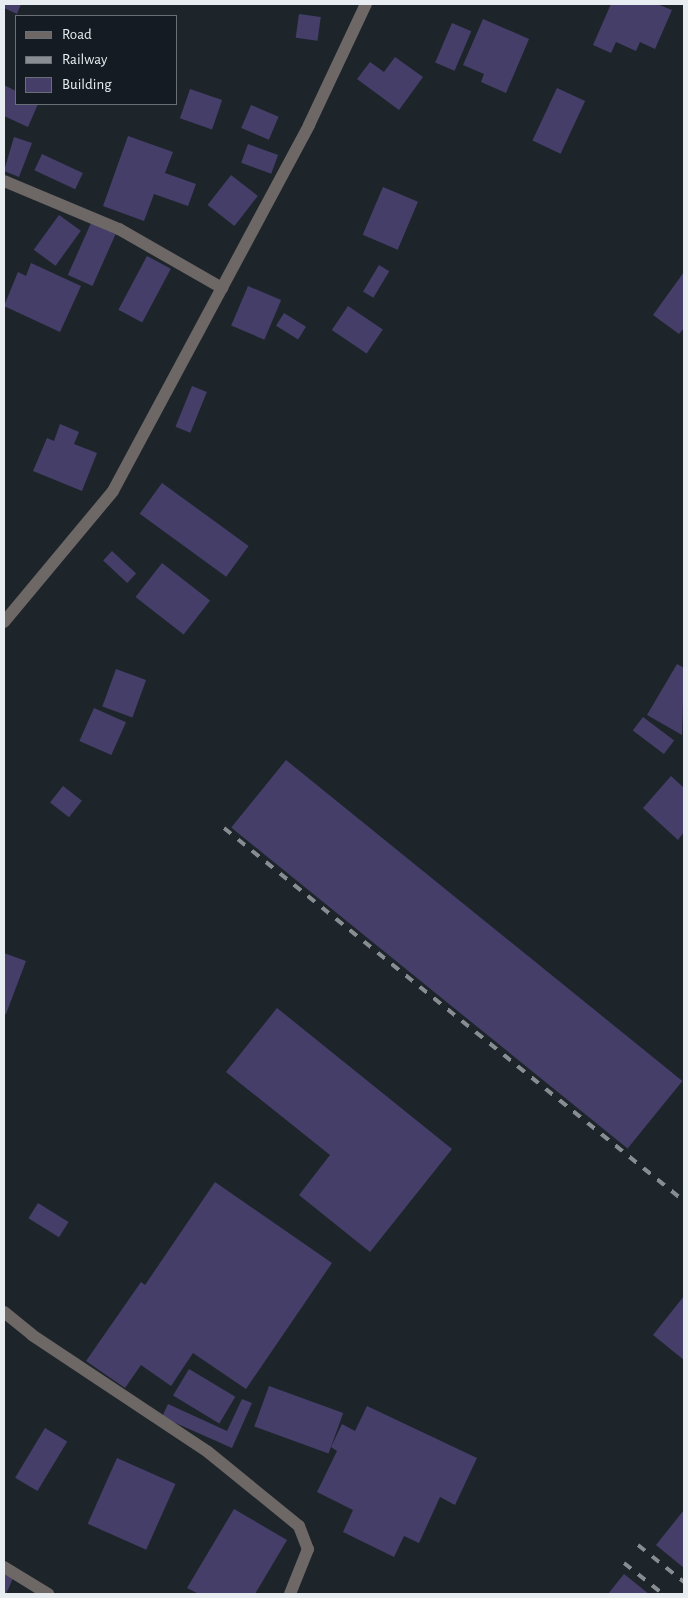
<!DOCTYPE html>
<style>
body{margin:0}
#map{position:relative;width:688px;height:1598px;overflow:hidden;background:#1d252b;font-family:"Alegreya Sans",sans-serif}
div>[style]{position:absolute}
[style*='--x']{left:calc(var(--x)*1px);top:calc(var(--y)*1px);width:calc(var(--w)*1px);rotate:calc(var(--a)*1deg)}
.building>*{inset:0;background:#443e69;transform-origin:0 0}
.minor>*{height:12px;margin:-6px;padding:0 6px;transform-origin:6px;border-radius:6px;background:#6d6766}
.rail>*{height:4px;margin-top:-2px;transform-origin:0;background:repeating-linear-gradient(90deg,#878d92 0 9px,transparent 0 18px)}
span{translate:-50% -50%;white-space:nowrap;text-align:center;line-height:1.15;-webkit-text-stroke:4px #141b22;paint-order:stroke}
.frame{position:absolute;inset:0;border:5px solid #e8edf2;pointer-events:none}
.legend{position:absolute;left:15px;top:15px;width:162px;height:90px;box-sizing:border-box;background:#141b22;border:1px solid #696f75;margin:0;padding:6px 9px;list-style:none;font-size:15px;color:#e8edf2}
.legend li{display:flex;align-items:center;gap:10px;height:25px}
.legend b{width:25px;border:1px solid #696f75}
</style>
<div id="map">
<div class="building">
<i style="clip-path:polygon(4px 4px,21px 4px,17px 14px,4px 8px)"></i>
<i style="clip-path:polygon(611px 4px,657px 4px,672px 10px,655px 49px,640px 42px,636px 51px,616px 42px,611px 53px,593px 45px)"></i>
<i style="left:299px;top:14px;width:22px;height:24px;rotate:8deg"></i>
<i style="clip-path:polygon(483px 19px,529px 39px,506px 93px,481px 82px,484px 74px,463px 65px)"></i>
<i style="left:452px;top:23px;width:21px;height:43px;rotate:23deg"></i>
<i style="clip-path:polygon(395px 57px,423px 77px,399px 110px,357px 79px,370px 62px,384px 72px)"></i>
<i style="clip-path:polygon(4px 85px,16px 91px,16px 104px,38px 104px,28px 127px,4px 116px)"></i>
<i style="left:557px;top:88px;width:31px;height:58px;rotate:25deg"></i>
<i style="left:190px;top:89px;width:34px;height:31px;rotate:19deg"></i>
<i style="left:251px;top:105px;width:30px;height:25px;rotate:23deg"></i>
<i style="clip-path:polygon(128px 136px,173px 152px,165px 173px,196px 184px,188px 206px,154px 194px,144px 221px,103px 206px)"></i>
<i style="clip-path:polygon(14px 137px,32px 143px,19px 177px,4px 171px)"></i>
<i style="left:248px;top:144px;width:32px;height:20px;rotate:20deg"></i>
<i style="left:42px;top:154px;width:45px;height:18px;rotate:25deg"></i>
<i style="left:231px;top:175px;width:34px;height:38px;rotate:38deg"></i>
<i style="left:383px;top:187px;width:38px;height:52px;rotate:23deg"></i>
<i style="left:59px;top:215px;width:27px;height:43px;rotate:36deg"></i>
<i style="left:91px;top:223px;width:27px;height:57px;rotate:24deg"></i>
<i style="left:147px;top:256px;width:27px;height:61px;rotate:28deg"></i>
<i style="clip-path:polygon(31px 263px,81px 286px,60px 332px,4px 306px,18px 272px,26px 276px)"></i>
<i style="left:379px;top:265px;width:12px;height:31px;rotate:31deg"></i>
<i style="clip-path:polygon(684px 272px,684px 328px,679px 334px,653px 315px)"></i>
<i style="left:248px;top:286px;width:36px;height:43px;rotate:23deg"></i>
<i style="left:348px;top:306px;width:42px;height:29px;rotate:34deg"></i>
<i style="left:284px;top:313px;width:26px;height:15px;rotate:32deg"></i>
<i style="left:192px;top:386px;width:16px;height:44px;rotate:22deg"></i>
<i style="clip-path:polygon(60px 424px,79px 432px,74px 444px,97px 453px,82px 491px,33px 471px,47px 438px,54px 441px)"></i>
<i style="left:162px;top:483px;width:107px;height:38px;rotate:36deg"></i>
<i style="left:112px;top:551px;width:33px;height:13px;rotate:43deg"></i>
<i style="left:162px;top:563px;width:61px;height:43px;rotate:38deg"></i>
<i style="clip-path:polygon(677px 664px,684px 668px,682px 735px,647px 715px)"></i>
<i style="left:116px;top:669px;width:32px;height:40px;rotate:20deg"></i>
<i style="left:94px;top:708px;width:35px;height:36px;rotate:24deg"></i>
<i style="left:643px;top:717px;width:39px;height:17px;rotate:37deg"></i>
<i style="left:286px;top:760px;width:510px;height:87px;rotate:39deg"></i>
<i style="clip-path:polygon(671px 776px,684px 788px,684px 832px,678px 840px,643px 808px)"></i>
<i style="left:63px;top:786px;width:24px;height:21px;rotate:38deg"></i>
<i style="clip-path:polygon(4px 953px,26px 961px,6px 1014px,4px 1014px)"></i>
<i style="clip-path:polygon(277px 1008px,452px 1149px,370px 1252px,299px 1195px,330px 1155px,226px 1072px)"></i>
<i style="clip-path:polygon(215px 1182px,332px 1263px,246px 1389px,193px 1353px,171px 1386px,141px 1365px,125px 1388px,86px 1361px,141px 1282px,145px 1285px)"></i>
<i style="left:38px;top:1203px;width:36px;height:18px;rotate:32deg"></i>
<i style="clip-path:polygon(684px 1296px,684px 1360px,653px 1335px)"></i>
<i style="left:189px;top:1369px;width:54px;height:31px;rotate:31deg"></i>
<i style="left:269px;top:1386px;width:79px;height:43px;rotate:20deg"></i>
<i style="clip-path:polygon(242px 1399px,252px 1403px,232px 1448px,162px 1417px,168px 1404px,227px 1431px)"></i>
<i style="clip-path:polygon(367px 1406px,477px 1458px,455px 1505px,440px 1497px,419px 1543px,404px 1536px,394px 1557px,343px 1532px,353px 1510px,317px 1492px,337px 1451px,331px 1447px,342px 1424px,355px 1431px)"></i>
<i style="left:45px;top:1428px;width:26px;height:58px;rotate:31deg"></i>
<i style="left:117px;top:1458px;width:64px;height:72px;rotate:24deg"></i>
<i style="clip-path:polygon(234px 1509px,287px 1540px,255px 1594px,199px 1594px,187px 1588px)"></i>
<i style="clip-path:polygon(684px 1510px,684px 1568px,656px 1545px)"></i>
<i style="clip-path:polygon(4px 1572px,14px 1576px,6px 1594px,4px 1594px)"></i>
<i style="clip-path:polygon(624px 1574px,649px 1594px,608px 1594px)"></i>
</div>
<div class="minor">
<i style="--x:4;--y:181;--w:125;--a:22.7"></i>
<i style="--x:119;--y:229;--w:119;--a:29.8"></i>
<i style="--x:4;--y:622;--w:170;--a:-50.2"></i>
<i style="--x:113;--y:491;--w:415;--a:-61.8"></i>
<i style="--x:309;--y:125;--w:134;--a:-64.8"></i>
<i style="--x:4;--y:1312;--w:36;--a:39"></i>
<i style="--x:32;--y:1335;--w:211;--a:33.6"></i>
<i style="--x:208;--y:1452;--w:117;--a:39.1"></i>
<i style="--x:299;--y:1526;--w:25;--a:69"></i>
<i style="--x:308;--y:1549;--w:48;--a:111.8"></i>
<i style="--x:4;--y:1567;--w:52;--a:31.5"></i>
</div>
<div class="rail">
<i style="--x:224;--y:828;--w:592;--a:39.04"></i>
<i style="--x:638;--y:1545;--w:59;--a:38.8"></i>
<i style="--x:624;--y:1563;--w:50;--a:38.5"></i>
</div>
<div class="frame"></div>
<ul class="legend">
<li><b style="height:6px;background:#6d6766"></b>Road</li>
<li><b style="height:6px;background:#878d92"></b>Railway</li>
<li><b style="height:14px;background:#443e69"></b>Building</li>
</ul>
</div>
